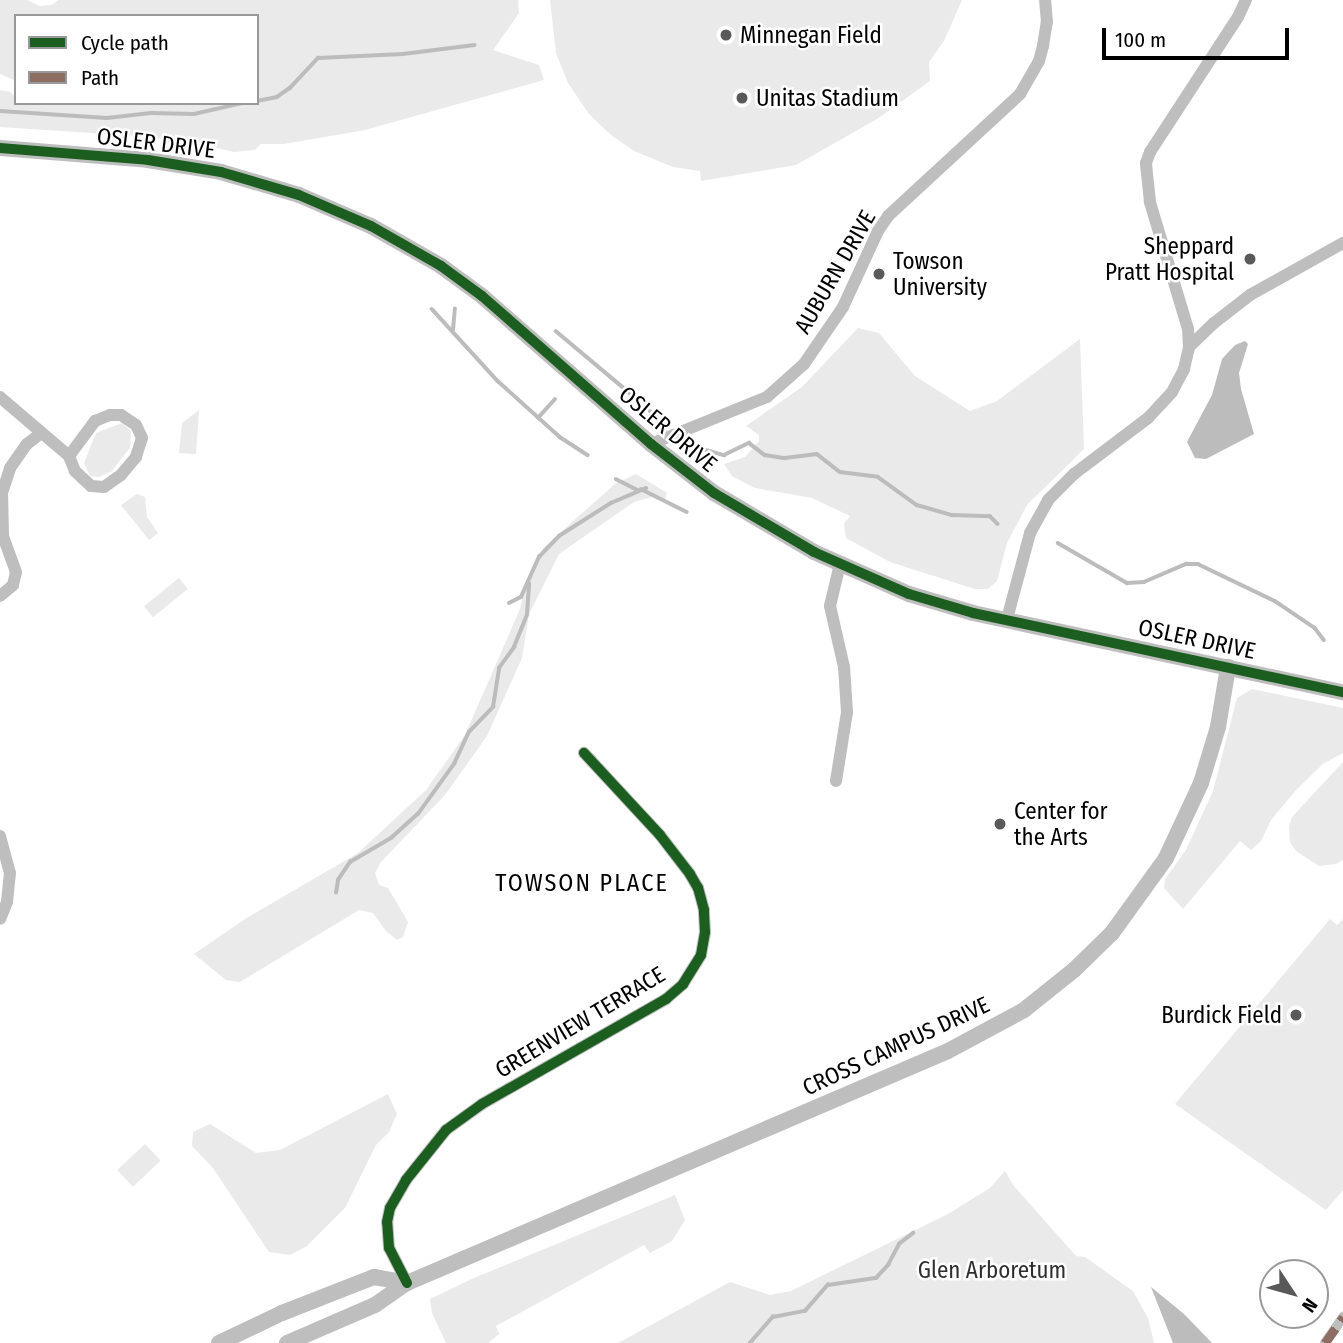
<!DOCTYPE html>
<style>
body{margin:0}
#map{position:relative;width:1343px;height:1343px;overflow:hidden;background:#fff;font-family:"Fira Sans Condensed",sans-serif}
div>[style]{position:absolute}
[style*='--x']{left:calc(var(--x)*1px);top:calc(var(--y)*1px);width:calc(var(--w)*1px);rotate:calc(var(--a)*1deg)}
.green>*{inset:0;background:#eaeaea;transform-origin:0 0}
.water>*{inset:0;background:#bcbcbc}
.stream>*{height:3.5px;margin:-1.75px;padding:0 1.75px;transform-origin:1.75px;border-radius:1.75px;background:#bcbcbc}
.pedestrian>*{height:10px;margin:-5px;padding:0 5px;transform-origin:5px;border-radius:5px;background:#bebebe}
.minor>*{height:12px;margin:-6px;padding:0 6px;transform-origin:6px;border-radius:6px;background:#bebebe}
.tertiary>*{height:16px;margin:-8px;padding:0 8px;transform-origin:8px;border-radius:8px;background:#bebebe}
.quiet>*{height:9px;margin-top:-4.5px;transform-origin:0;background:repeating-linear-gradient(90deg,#8d6e63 0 18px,transparent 0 27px)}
.cycleway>*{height:10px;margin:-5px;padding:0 5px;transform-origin:5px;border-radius:5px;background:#1b5e20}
.dots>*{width:19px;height:19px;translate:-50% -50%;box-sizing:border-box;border:4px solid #fff;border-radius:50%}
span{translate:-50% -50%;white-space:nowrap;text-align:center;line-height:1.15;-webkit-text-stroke:5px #fff;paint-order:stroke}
.poi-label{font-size:23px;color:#000}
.left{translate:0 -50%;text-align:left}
.right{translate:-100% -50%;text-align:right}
.street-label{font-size:23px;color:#000}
.park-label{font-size:23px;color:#2f2f2f}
.neighbourhood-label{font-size:24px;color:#000;letter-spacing:2px}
.legend{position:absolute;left:14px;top:14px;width:245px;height:91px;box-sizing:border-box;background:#fff;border:2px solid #999;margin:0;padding:9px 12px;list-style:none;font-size:21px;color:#000}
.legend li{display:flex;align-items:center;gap:14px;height:35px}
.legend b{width:35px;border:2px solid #999}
.north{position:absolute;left:1259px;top:1259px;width:70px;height:70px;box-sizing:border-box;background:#fff;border:2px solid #999;border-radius:50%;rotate:126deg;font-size:19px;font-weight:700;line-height:28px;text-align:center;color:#000}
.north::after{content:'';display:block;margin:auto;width:24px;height:32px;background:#595959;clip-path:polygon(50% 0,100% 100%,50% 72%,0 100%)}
.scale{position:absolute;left:1102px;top:28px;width:187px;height:32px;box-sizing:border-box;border:4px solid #000;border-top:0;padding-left:9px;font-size:21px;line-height:24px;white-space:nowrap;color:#000;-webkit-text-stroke:5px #fff;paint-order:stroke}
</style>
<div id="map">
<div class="green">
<i style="clip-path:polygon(0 0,27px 0,40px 6px,51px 5px,59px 0,518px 0,519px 13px,493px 50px,539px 65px,544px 80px,365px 130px,284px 144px,261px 144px,255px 150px,234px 152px,190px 142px,138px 136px,0 127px,0 90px,10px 92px,16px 97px,16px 103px,257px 103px,257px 16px,16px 16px,16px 81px,0 74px)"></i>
<i style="clip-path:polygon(550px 0,962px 0,944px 41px,929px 62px,930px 81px,877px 119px,796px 165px,701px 181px,700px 171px,673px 167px,634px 151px,611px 135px,589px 114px,568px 83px,556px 53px)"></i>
<i style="clip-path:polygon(858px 328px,879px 333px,915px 376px,970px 411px,997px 401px,1080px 339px,1084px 449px,1027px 505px,1007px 543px,997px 581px,988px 589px,975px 589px,890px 562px,846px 538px,844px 524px,850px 516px,812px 498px,755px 488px,732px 476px,724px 464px,745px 457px,759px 441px,759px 435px,746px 426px,802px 387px)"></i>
<i style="clip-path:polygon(199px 410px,196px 454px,179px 453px,182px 423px)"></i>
<i style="clip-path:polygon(122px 423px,131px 431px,130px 448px,111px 472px,98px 477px,90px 476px,84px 463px,96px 433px)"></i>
<i style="clip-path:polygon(636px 474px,667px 493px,664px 502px,652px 497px,634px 502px,559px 554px,529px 614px,522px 658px,487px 736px,445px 795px,381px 862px,375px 873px,379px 885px,388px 888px,408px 922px,403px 937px,397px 940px,386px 931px,373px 913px,359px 910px,240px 982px,226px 980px,194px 954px,245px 919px,358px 853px,426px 790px,465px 735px,520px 609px,525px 583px,544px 547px,615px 484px)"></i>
<i style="clip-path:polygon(137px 494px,145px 497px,147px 517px,158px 533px,149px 540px,121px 505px)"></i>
<i style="left:179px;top:578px;width:14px;height:45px;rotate:51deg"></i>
<i style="clip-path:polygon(1252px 689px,1343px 708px,1343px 753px,1323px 764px,1296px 790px,1271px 820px,1261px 841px,1251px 850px,1240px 841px,1183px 909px,1164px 888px,1165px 879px,1186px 850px,1213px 791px,1237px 698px)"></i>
<i style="clip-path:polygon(1343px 762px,1343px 860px,1336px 864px,1319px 866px,1296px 851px,1290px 842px,1289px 826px,1292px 817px)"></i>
<i style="clip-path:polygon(1330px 919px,1337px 925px,1343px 919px,1343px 1190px,1326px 1210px,1175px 1104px)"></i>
<i style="clip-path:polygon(388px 1094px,397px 1114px,389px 1132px,376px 1145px,345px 1208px,307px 1246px,290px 1255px,269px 1252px,213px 1168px,192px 1146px,193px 1132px,210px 1124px,256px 1153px,280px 1150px)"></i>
<i style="left:145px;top:1144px;width:23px;height:38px;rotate:47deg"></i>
<i style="clip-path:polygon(1005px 1171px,1014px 1186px,1076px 1256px,1085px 1257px,1133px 1291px,1148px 1318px,1154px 1343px,618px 1343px,730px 1282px,770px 1295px,791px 1291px,948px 1214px,990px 1188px)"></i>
<i style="clip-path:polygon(675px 1195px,685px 1220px,672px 1241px,650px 1253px,644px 1245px,496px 1326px,499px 1334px,488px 1343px,446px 1343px,432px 1313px,430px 1299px,474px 1278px)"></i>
</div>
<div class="water">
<i style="clip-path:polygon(1245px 341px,1248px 344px,1239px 373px,1241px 389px,1254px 434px,1206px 459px,1195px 458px,1187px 442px,1212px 395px,1222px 359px,1235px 345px)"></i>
<i style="clip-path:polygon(1151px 1287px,1184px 1314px,1212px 1343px,1173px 1343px)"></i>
</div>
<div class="stream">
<i style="--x:257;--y:101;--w:20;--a:-11"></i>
<i style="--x:277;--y:97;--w:16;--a:-35"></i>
<i style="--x:290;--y:88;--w:41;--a:-47"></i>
<i style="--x:318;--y:58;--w:85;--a:-2.7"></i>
<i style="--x:403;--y:54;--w:72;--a:-7.2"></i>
<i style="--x:0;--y:111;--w:107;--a:3.7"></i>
<i style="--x:107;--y:118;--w:44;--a:-6.5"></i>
<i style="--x:151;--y:113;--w:43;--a:1.3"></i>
<i style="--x:194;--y:114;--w:50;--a:-12.7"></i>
<i style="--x:432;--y:309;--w:98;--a:47.5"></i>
<i style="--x:498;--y:381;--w:84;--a:42.1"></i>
<i style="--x:560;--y:437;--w:33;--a:33"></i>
<i style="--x:453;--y:330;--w:21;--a:-85"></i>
<i style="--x:556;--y:331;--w:97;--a:40"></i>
<i style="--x:650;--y:411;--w:21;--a:29"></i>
<i style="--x:538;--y:418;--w:25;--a:-48"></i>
<i style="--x:706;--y:450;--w:19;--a:16"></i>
<i style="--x:724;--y:455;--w:28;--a:-26"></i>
<i style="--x:749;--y:443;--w:20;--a:37"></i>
<i style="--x:765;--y:455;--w:20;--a:9"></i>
<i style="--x:785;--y:458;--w:32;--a:-7"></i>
<i style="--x:817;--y:454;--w:29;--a:38"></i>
<i style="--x:840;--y:472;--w:38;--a:7"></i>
<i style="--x:878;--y:477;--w:48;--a:35.7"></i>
<i style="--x:917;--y:505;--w:37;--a:16"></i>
<i style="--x:953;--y:515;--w:37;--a:2"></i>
<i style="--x:990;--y:516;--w:11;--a:45"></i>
<i style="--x:616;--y:479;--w:25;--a:27"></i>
<i style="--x:641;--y:489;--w:51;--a:26.6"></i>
<i style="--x:1058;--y:543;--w:80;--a:30.1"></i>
<i style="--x:1127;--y:583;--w:17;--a:-3"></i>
<i style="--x:1144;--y:582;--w:46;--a:-23.2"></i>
<i style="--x:1186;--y:564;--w:12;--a:0"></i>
<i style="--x:1198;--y:564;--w:85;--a:25.7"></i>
<i style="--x:1275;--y:601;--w:48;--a:34"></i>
<i style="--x:1315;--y:628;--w:15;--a:53"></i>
<i style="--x:509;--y:603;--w:13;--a:-27"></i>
<i style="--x:521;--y:597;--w:44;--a:-65.8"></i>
<i style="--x:539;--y:557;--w:29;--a:-46"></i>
<i style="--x:559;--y:536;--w:62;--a:-32.4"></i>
<i style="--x:611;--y:503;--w:38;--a:-23"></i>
<i style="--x:336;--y:893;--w:13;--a:-81"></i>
<i style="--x:338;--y:880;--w:22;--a:-56"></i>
<i style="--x:350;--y:862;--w:48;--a:-30.3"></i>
<i style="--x:391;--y:838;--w:36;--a:-42"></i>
<i style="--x:418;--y:814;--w:62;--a:-54.2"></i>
<i style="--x:454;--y:764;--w:35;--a:-65"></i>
<i style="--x:469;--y:732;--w:35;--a:-46"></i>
<i style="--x:493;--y:707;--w:39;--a:-81"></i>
<i style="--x:499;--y:668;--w:26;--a:-54"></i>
<i style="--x:514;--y:647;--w:35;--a:-68"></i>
<i style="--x:527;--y:614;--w:30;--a:-86"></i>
<i style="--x:750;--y:1343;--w:35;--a:-49"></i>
<i style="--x:773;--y:1317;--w:33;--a:-11"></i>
<i style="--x:805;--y:1311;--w:35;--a:-49"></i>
<i style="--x:828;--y:1285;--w:49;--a:-8.3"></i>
<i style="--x:876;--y:1278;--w:18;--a:-47"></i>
<i style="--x:888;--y:1265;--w:24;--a:-62"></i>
<i style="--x:899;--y:1244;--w:18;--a:-38"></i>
</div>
<div class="pedestrian">
<i style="--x:1325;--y:1343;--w:32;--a:-55"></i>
</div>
<div class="minor">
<i style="--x:1189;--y:347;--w:35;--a:-44"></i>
<i style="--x:1214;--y:323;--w:46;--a:-37.9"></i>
<i style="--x:1250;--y:295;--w:107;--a:-29.2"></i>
<i style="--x:0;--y:397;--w:91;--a:40.5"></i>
<i style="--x:110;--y:415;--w:11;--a:0"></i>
<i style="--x:121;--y:415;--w:18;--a:34"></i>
<i style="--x:136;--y:425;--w:14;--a:65"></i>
<i style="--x:142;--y:438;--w:20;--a:108"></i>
<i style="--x:136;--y:457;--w:23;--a:130"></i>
<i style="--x:121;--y:475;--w:21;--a:145"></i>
<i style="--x:104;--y:487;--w:13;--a:-176"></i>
<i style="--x:91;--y:486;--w:22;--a:-137"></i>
<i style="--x:75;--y:471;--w:16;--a:-112"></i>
<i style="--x:69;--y:456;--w:44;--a:-53.4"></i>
<i style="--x:95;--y:421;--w:16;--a:-22"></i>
<i style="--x:651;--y:444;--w:125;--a:-22.1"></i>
<i style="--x:767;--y:397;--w:50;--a:-41.7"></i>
<i style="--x:804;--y:364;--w:69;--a:-55.6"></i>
<i style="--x:843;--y:307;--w:84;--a:-65.3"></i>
<i style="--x:878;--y:231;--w:18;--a:-56"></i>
<i style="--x:888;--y:216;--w:180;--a:-42.7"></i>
<i style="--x:1020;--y:94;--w:38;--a:-60"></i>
<i style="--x:1039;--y:61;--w:16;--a:-75"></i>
<i style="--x:1043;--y:46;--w:24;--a:-81"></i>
<i style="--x:1047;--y:22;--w:22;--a:-95"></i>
<i style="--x:0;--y:596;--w:17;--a:-40"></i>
<i style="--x:13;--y:585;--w:13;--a:-77"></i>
<i style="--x:16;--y:572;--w:38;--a:-110"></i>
<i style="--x:3;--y:536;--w:43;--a:-91.3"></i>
<i style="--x:2;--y:493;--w:26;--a:-72"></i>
<i style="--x:10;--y:468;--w:29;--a:-55"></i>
<i style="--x:27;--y:444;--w:18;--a:-38"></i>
<i style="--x:1007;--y:619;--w:89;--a:-75"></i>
<i style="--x:1030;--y:533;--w:38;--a:-61"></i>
<i style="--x:1048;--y:500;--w:37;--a:-45"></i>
<i style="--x:1074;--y:474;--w:93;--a:-37.1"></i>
<i style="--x:1148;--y:418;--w:35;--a:-47"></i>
<i style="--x:1172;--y:392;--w:26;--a:-62"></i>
<i style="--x:1184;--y:369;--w:23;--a:-77"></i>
<i style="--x:1189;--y:347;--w:18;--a:-93"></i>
<i style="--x:1188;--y:329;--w:133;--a:-106.7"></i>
<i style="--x:1150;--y:202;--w:39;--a:-96"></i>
<i style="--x:1146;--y:163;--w:12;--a:-70"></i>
<i style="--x:1150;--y:152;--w:161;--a:-56.9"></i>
<i style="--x:1238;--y:17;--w:19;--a:-65"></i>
<i style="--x:836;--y:781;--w:70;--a:-80.9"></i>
<i style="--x:847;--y:712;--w:45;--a:-93.8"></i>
<i style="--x:844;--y:667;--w:63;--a:-102.9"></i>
<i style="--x:830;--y:606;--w:43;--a:-76.6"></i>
<i style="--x:0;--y:836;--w:38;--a:75"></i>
<i style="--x:10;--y:873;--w:29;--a:96"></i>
<i style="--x:7;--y:902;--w:18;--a:112"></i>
<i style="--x:407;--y:1283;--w:39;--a:-117"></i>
<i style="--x:389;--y:1248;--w:26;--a:-94"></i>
<i style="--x:387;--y:1222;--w:14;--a:-78"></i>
<i style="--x:390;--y:1208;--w:32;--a:-60"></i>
<i style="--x:406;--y:1180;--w:64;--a:-51.3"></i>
<i style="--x:446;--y:1130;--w:44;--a:-35.8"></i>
<i style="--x:482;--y:1104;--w:212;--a:-29.7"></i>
<i style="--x:666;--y:999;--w:23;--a:-41"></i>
<i style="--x:683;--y:984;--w:34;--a:-58"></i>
<i style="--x:701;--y:955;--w:23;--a:-80"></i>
<i style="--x:705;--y:932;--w:22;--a:-93"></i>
<i style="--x:704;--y:910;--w:23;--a:-105"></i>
<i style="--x:698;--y:888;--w:16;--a:-120"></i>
<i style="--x:690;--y:874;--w:49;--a:-127.6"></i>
<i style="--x:660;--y:835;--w:112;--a:-132.8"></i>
</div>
<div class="tertiary">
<i style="--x:0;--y:148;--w:148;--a:4.6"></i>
<i style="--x:148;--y:160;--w:74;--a:9.3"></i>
<i style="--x:221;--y:172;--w:81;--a:16.4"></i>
<i style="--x:299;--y:195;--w:78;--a:23.3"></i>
<i style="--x:371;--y:226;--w:81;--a:29.7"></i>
<i style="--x:441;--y:266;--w:51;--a:36.2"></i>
<i style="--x:482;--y:296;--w:225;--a:41.2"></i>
<i style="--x:651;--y:444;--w:80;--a:37.9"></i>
<i style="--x:714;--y:493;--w:116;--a:30.5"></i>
<i style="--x:814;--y:552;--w:104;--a:23.9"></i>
<i style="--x:909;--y:594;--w:67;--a:16.5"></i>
<i style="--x:973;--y:613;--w:378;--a:12.1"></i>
<i style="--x:219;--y:1343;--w:70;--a:-25.5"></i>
<i style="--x:282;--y:1313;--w:99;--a:-21.4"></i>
<i style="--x:374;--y:1277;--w:34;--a:10"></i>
<i style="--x:287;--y:1343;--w:96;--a:-23.4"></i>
<i style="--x:375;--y:1305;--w:39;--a:-35"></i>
<i style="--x:407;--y:1283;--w:589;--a:-23.21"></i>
<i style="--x:948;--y:1051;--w:86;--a:-28.3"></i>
<i style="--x:1024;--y:1010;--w:64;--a:-38.7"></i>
<i style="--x:1074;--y:970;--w:53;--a:-44.2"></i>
<i style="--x:1112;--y:933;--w:92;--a:-54.2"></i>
<i style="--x:1166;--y:858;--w:83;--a:-65"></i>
<i style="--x:1201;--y:783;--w:59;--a:-73.1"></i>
<i style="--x:1218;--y:727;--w:61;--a:-80.5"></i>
</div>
<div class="quiet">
<i style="--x:1325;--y:1343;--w:32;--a:-55"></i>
</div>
<div class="cycleway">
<i style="--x:0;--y:148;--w:148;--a:4.6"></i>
<i style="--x:148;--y:160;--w:74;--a:9.3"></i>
<i style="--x:221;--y:172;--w:81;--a:16.4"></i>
<i style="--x:299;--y:195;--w:78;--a:23.3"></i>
<i style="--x:371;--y:226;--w:81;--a:29.7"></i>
<i style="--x:441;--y:266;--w:51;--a:36.2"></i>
<i style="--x:482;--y:296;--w:225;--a:41.2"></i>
<i style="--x:651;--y:444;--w:80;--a:37.9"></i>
<i style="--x:714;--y:493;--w:116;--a:30.5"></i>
<i style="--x:814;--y:552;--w:104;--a:23.9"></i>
<i style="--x:909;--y:594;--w:67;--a:16.5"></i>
<i style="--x:973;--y:613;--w:378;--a:12.1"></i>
<i style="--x:407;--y:1283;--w:39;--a:-117"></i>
<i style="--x:389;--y:1248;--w:26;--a:-94"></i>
<i style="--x:387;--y:1222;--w:14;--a:-78"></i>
<i style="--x:390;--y:1208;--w:32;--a:-60"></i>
<i style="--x:406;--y:1180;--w:64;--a:-51.3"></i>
<i style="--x:446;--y:1130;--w:44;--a:-35.8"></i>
<i style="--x:482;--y:1104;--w:212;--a:-29.7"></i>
<i style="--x:666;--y:999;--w:23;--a:-41"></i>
<i style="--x:683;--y:984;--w:34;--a:-58"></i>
<i style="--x:701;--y:955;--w:23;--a:-80"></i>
<i style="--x:705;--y:932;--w:22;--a:-93"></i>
<i style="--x:704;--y:910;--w:23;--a:-105"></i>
<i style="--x:698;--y:888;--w:16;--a:-120"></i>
<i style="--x:690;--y:874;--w:49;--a:-127.6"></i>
<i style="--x:660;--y:835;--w:112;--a:-132.8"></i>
</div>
<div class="dots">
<i style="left:726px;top:35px;background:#595959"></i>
<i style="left:742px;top:98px;background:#595959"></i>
<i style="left:1250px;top:259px;background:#595959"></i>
<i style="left:879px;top:274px;background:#595959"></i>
<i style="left:1000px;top:824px;background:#595959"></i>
<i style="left:1296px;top:1015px;background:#595959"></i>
</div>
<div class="poi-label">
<span class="left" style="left:740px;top:35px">Minnegan Field</span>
<span class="left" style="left:756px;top:98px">Unitas Stadium</span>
<span class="right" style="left:1234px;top:259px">Sheppard<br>Pratt Hospital</span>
<span class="left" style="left:893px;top:274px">Towson<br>University</span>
<span class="left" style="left:1014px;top:824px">Center for<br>the Arts</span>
<span class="right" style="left:1282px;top:1015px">Burdick Field</span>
</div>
<div class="street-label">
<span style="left:156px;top:143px;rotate:7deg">OSLER DRIVE</span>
<span style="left:835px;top:272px;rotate:-60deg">AUBURN DRIVE</span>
<span style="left:668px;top:429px;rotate:40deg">OSLER DRIVE</span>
<span style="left:1197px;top:639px;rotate:12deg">OSLER DRIVE</span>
<span style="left:580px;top:1022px;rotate:-31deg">GREENVIEW TERRACE</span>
<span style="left:896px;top:1046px;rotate:-25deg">CROSS CAMPUS DRIVE</span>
</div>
<div class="park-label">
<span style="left:992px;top:1270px">Glen Arboretum</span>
</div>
<div class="neighbourhood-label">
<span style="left:582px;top:884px">TOWSON PLACE</span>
</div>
<ul class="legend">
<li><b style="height:9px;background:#1b5e20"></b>Cycle path</li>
<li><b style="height:9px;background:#8d6e63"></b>Path</li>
</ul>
<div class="north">N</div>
<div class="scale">100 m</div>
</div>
